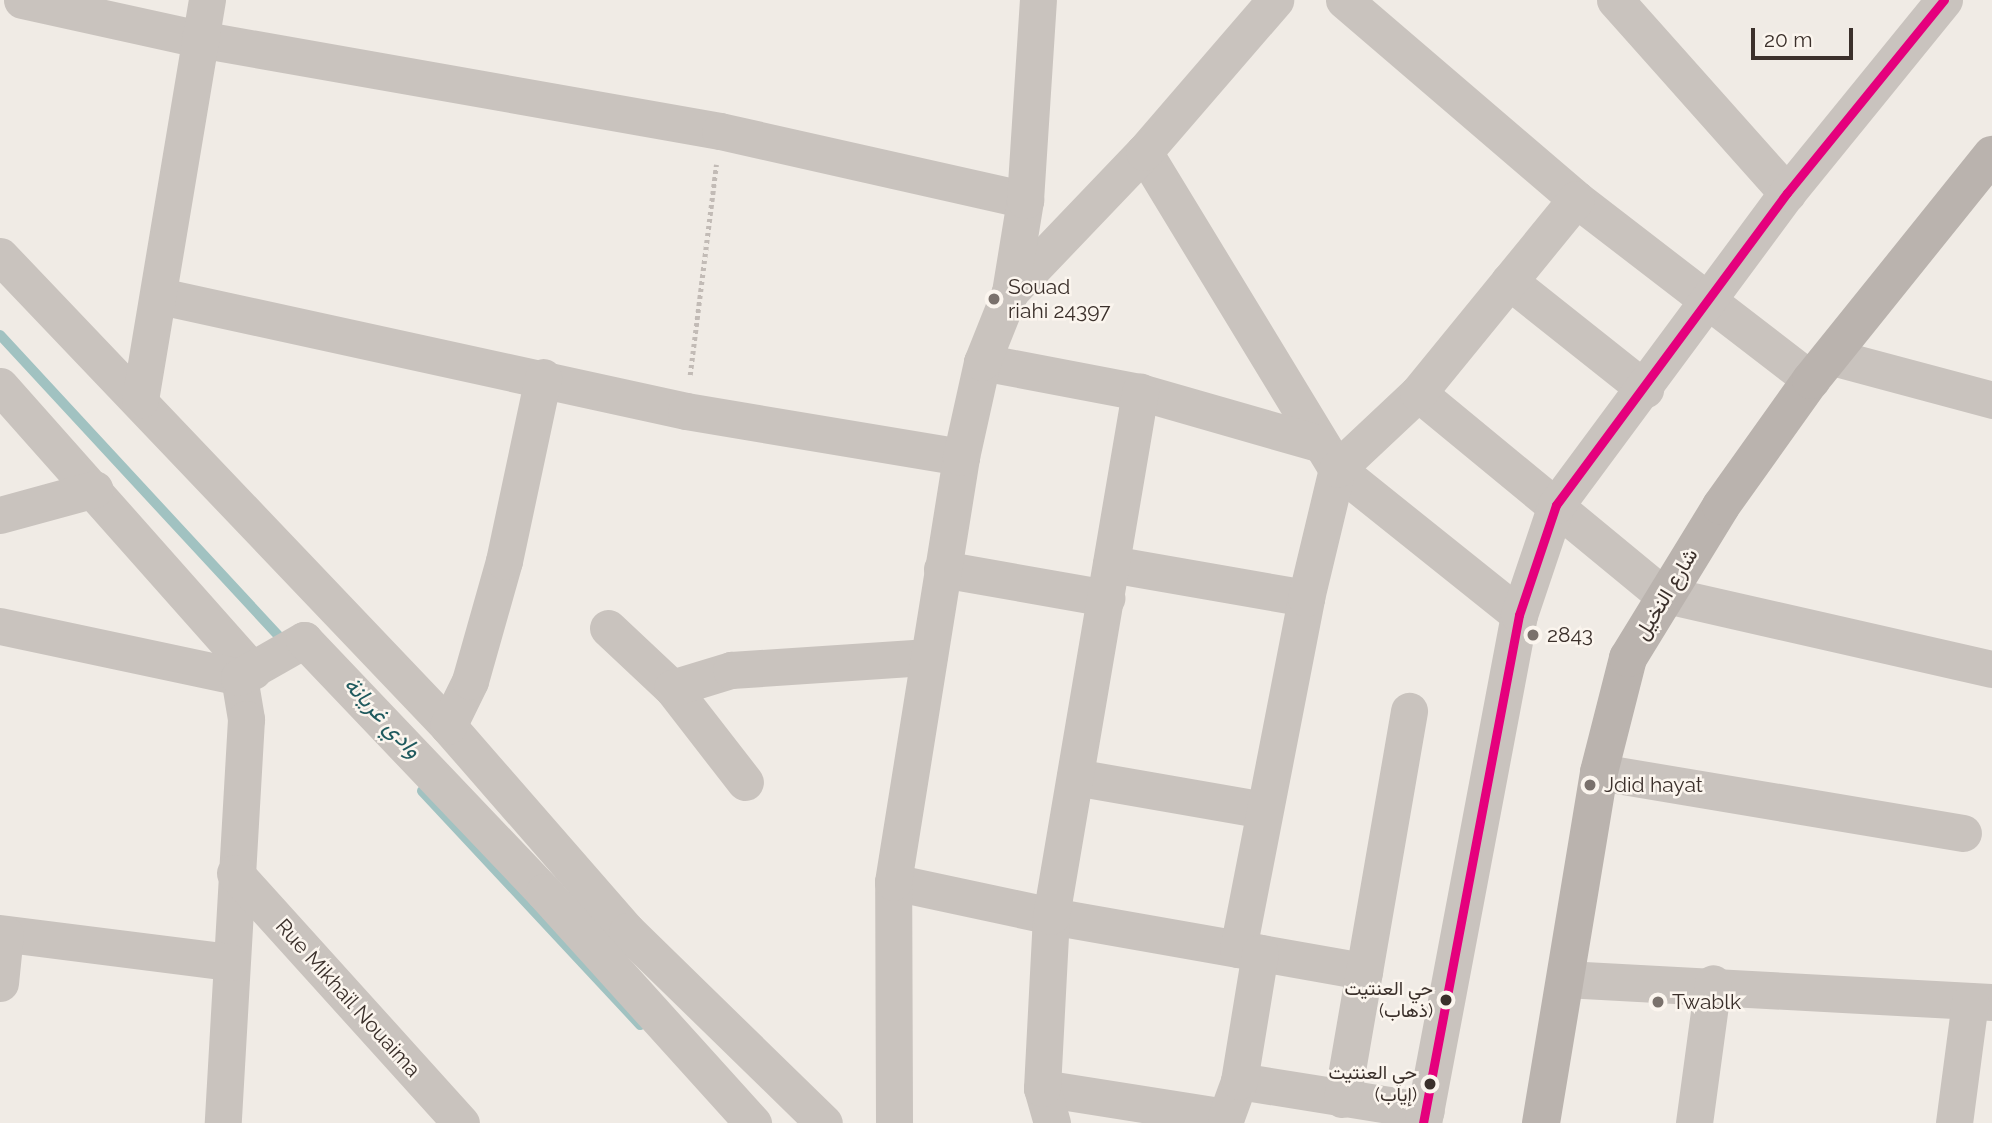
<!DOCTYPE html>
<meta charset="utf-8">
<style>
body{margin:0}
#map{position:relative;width:1992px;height:1123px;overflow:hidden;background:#f0ebe5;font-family:Raleway,Vazirmatn,sans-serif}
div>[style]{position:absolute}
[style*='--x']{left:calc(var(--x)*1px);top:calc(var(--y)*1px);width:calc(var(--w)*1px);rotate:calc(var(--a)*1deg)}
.stream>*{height:10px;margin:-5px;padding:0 5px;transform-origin:5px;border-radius:5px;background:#a1c2c1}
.path>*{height:4.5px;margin-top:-2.25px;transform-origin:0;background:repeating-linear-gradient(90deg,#c2bbb6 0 3.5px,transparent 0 7px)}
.minor>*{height:37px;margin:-18.5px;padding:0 18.5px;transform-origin:18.5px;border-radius:18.5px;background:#c9c3be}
.secondary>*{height:38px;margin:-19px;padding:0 19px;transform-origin:19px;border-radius:19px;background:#bab3ae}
.bus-1>*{height:9px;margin:-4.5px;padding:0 4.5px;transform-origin:4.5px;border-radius:4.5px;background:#e5007d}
.dots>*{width:19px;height:19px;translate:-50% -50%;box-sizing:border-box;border:4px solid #fbf5ee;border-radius:50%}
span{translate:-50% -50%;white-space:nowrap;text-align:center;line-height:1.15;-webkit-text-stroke:5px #fbf5ee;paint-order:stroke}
.bus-label{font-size:19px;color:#3b302b}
.right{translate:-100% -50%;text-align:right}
.poi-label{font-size:21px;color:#3b302b}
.left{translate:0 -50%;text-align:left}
.street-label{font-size:21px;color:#3b302b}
.water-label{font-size:23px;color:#1f5a5e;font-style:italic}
.scale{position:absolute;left:1751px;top:28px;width:102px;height:32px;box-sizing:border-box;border:4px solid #3b302b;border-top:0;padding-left:9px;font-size:21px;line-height:24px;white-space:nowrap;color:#3b302b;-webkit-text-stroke:5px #fbf5ee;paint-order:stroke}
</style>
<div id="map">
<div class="stream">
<i style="--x:0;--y:335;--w:420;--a:47.2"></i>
<i style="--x:422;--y:791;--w:320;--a:47"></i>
</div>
<div class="path">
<i style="--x:690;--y:375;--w:212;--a:-82.9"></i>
</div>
<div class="minor">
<i style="--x:22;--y:0;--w:181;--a:12.4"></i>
<i style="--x:199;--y:39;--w:529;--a:10.01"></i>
<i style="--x:720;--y:131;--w:313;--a:12.7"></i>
<i style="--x:1344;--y:0;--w:306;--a:40.6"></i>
<i style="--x:1576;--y:199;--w:297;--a:37.6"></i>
<i style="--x:1615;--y:0;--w:259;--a:48.3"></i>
<i style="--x:1144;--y:152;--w:371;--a:58.7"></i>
<i style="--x:1337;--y:469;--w:233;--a:38.7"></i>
<i style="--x:0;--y:256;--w:649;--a:46.37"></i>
<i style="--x:448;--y:726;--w:272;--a:48.9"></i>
<i style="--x:627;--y:931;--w:275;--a:44.3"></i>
<i style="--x:1509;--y:281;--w:174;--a:38.5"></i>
<i style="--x:1010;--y:292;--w:194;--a:-46.3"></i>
<i style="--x:1144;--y:152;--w:201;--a:-49.2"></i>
<i style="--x:160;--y:296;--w:538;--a:12.33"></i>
<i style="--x:686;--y:411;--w:279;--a:9.5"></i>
<i style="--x:1832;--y:357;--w:166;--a:15"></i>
<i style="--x:982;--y:362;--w:161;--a:10.8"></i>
<i style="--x:1140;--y:392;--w:185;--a:16"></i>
<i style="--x:0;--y:386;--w:381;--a:48.4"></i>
<i style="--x:1418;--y:393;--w:316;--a:39.5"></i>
<i style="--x:1662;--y:594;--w:338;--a:12.8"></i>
<i style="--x:140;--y:400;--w:406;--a:-80.5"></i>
<i style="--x:0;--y:515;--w:98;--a:-15.3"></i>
<i style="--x:1111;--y:564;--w:198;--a:9.9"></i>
<i style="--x:942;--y:569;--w:167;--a:10"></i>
<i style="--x:0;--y:626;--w:244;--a:12"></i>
<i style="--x:239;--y:677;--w:43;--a:80.5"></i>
<i style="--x:246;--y:719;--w:405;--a:93.3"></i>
<i style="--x:608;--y:628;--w:88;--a:43.2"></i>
<i style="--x:672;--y:688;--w:119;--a:52.2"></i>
<i style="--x:239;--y:677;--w:75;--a:-29.6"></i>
<i style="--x:304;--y:640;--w:348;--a:46.4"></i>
<i style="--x:544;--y:892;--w:312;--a:47.9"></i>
<i style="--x:672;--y:688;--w:62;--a:-17"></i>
<i style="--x:731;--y:670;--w:198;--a:-3.8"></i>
<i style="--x:448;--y:726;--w:50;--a:-63.9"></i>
<i style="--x:470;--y:681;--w:125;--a:-74.2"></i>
<i style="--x:504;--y:561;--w:188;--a:-78"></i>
<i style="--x:1599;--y:772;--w:369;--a:9.5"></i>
<i style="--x:1075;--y:777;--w:192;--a:9.9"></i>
<i style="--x:235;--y:873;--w:337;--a:47.9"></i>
<i style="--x:893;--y:882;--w:162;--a:12.1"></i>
<i style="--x:1051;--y:916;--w:318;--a:10"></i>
<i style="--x:0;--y:933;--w:232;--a:7.2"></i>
<i style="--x:1238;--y:949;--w:358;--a:-79"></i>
<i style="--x:1306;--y:598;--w:133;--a:-76.5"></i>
<i style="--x:1337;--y:469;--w:111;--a:-43.2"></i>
<i style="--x:1418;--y:393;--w:250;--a:-50.8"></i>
<i style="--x:1565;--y:979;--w:428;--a:3.1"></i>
<i style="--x:0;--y:983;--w:49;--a:-84.2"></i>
<i style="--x:1239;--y:1081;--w:189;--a:9.1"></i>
<i style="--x:1042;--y:1088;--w:186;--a:9"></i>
<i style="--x:1226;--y:1117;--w:38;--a:-70"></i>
<i style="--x:1239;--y:1081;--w:130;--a:-80.7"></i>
<i style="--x:1342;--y:1099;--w:394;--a:-80.2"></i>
<i style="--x:894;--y:1123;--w:241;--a:-90.2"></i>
<i style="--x:893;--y:882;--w:430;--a:-80.9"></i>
<i style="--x:961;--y:457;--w:97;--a:-77.5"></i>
<i style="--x:982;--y:362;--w:75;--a:-68.2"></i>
<i style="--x:1010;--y:292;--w:93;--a:-80.7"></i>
<i style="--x:1025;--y:200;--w:200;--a:-86.3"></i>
<i style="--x:1052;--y:1123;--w:36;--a:-106"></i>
<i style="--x:1042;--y:1088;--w:172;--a:-87"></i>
<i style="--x:1051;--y:916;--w:532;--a:-80.36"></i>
<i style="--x:1423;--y:1123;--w:517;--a:-79.3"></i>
<i style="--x:1519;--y:615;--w:116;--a:-71.4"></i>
<i style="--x:1556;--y:505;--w:388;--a:-53.5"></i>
<i style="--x:1787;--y:193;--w:249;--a:-50.9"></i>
<i style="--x:1694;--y:1123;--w:141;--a:-82.3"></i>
<i style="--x:1954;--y:1123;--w:123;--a:-82.5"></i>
</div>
<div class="secondary">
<i style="--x:1541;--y:1123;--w:356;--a:-80.6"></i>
<i style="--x:1599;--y:772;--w:118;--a:-75.7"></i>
<i style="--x:1628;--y:658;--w:178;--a:-58.5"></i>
<i style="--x:1721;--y:506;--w:155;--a:-54.5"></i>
<i style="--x:1811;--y:380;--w:289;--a:-51.2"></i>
</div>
<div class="bus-1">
<i style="--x:1423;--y:1123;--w:517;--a:-79.3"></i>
<i style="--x:1519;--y:615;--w:116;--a:-71.4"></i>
<i style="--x:1556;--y:505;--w:388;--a:-53.5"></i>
<i style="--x:1787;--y:193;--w:249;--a:-50.9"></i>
</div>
<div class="dots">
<i style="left:994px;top:299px;background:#7a716c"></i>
<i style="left:1533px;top:635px;background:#7a716c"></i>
<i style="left:1590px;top:785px;background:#7a716c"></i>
<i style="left:1446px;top:1000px;background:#3b302b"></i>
<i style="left:1658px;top:1002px;background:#7a716c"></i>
<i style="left:1430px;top:1084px;background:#3b302b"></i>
</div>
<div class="bus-label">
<span class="right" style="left:1433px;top:1000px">حي العنتيت<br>(ذهاب)</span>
<span class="right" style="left:1417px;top:1084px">حي العنتيت<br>(إياب)</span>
</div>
<div class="poi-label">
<span class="left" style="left:1008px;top:299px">Souad<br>riahi 24397</span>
<span class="left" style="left:1547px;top:635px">2843</span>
<span class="left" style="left:1604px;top:785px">Jdid hayat</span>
<span class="left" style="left:1672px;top:1002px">Twablk</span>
</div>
<div class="street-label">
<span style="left:1666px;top:594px;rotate:-59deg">شارع النخيل</span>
<span style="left:348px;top:998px;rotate:48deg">Rue Mikhaïl Nouaima</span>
</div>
<div class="water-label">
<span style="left:383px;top:717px;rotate:47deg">وادي غريانة</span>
</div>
<div class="scale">20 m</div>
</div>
